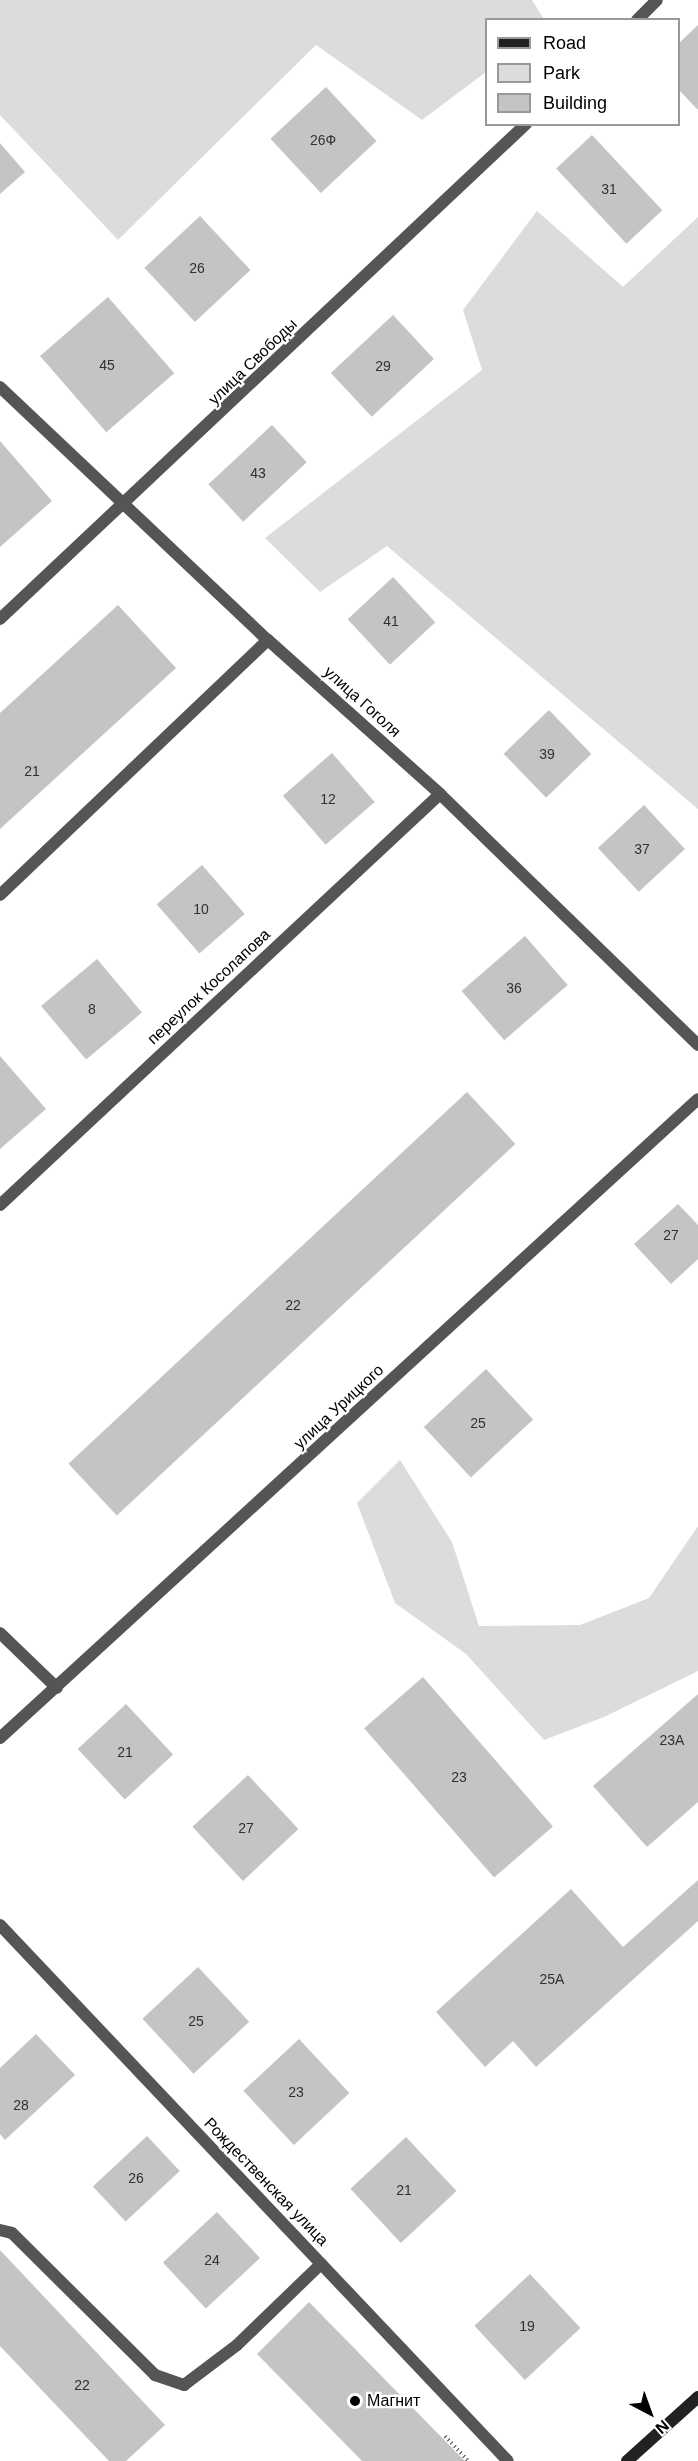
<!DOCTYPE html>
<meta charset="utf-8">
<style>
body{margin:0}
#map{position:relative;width:698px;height:2461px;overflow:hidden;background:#fff;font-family:Helvetica,sans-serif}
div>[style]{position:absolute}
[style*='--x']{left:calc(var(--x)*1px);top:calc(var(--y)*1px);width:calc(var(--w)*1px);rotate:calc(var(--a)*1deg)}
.green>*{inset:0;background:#dcdcdc}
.building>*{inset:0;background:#c4c4c4;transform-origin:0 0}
.path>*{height:4px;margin-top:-2px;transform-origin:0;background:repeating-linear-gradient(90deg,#777 0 1.5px,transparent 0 4.5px)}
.service>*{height:12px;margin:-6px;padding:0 6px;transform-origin:6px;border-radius:6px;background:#555}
.minor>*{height:12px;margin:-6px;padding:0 6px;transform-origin:6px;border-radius:6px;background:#555}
.tertiary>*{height:12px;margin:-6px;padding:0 6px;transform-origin:6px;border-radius:6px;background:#555}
.secondary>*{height:12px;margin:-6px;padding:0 6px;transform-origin:6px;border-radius:6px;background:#222}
.dots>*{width:16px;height:16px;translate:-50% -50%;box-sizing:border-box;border:3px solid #fff;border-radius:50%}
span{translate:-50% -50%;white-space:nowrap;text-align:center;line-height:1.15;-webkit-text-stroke:4.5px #fff;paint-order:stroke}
.number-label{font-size:14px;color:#313131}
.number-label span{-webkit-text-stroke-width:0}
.street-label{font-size:16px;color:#000}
.poi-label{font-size:16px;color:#000}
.left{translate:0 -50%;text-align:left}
.legend{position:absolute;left:485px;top:18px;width:195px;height:108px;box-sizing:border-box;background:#fff;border:2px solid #999;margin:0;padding:8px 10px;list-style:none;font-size:18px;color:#000}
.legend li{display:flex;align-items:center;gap:12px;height:30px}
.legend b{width:30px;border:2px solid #999}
.north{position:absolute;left:620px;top:2383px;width:60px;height:60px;-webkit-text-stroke:4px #fff;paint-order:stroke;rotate:139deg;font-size:16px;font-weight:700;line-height:24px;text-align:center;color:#000}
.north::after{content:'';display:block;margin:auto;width:21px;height:27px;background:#000;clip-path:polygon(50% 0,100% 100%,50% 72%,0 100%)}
</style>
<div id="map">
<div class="green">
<i style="clip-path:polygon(0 0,532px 0,544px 19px,486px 20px,486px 72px,422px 120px,316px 45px,118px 240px,0 115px)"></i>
<i style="clip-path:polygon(537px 211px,623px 287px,698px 217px,698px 809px,387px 546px,320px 592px,265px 538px,482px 370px,463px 310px)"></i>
<i style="clip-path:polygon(400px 1460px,452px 1542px,479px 1626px,580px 1625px,649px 1598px,698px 1526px,698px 1671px,604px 1717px,544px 1740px,466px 1654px,395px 1603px,357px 1503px)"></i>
</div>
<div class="building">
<i style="clip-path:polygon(698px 25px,698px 110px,678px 89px,678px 44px)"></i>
<i style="left:326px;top:87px;width:74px;height:76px;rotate:47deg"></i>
<i style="left:592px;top:135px;width:103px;height:49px;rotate:47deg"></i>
<i style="clip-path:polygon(0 143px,25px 172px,0 194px)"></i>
<i style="left:200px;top:216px;width:74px;height:76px;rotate:47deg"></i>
<i style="left:108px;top:297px;width:101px;height:90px;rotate:49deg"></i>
<i style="left:393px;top:315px;width:60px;height:85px;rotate:47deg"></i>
<i style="left:272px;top:425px;width:51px;height:87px;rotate:47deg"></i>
<i style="clip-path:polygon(0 441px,52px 501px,0 547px)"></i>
<i style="left:393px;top:577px;width:62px;height:62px;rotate:47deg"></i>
<i style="clip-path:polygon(118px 605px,176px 668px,0 829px,0 713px)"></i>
<i style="left:549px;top:710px;width:61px;height:63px;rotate:46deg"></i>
<i style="left:332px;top:753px;width:65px;height:65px;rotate:49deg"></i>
<i style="left:644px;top:805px;width:60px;height:63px;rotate:47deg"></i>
<i style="left:202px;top:865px;width:65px;height:60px;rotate:49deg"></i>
<i style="left:525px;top:936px;width:65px;height:84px;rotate:49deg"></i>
<i style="left:97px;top:959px;width:70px;height:73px;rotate:50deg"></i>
<i style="clip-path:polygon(0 1056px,46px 1109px,0 1149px)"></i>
<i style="left:467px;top:1092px;width:71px;height:545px;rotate:47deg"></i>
<i style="clip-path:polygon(678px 1204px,698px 1225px,698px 1259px,671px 1284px,634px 1244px)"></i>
<i style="left:486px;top:1369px;width:69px;height:85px;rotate:47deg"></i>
<i style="left:423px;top:1677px;width:198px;height:78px;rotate:49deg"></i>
<i style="clip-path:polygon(698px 1694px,698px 1802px,647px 1847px,593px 1786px)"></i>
<i style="left:126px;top:1704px;width:69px;height:66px;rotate:47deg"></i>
<i style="left:248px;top:1775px;width:74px;height:76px;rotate:47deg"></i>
<i style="clip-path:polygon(698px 1880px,698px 1921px,536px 2067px,513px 2041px,485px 2067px,436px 2012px,571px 1889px,623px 1947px)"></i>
<i style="left:198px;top:1967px;width:75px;height:76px;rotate:47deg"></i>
<i style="clip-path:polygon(36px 2034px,75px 2075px,5px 2140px,0 2134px,0 2068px)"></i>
<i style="left:299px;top:2039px;width:74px;height:76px;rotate:47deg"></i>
<i style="left:147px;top:2136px;width:48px;height:74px;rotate:47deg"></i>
<i style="left:406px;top:2137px;width:74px;height:76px;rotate:47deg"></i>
<i style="left:217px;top:2212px;width:63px;height:74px;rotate:47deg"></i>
<i style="clip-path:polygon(0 2250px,165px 2425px,126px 2461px,109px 2461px,0 2346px)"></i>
<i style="left:530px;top:2274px;width:74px;height:76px;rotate:47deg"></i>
<i style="clip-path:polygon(309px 2302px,454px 2450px,465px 2461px,362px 2461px,257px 2354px)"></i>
</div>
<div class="path">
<i style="--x:445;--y:2436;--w:34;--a:47"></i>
</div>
<div class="service">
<i style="--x:0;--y:895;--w:370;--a:-43.6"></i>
<i style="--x:0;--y:1633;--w:79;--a:44"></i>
<i style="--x:0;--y:2230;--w:12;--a:14"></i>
<i style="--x:12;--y:2233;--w:202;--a:44.8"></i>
<i style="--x:155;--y:2375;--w:31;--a:19"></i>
<i style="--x:184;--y:2385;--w:66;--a:-37"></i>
<i style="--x:237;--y:2345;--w:117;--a:-44"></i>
</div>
<div class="minor">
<i style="--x:637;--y:20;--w:28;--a:-45"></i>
<i style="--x:0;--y:387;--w:369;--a:43.4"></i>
<i style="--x:268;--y:640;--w:231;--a:41.8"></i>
<i style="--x:440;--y:794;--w:360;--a:44.2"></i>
<i style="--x:0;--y:619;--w:722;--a:-43.26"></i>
<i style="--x:0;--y:1205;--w:602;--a:-43.05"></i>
<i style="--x:0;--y:1925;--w:738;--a:46.54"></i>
</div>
<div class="tertiary">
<i style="--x:0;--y:1738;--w:946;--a:-42.47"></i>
</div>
<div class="secondary">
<i style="--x:627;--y:2461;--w:96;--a:-42"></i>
</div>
<div class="dots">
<i style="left:355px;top:2401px;background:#000"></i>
</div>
<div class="number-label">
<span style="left:323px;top:140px">26Ф</span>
<span style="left:609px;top:189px">31</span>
<span style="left:197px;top:268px">26</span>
<span style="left:107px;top:365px">45</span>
<span style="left:383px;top:366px">29</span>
<span style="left:258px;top:473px">43</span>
<span style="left:391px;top:621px">41</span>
<span style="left:547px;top:754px">39</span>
<span style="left:32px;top:771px">21</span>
<span style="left:328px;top:799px">12</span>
<span style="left:642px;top:849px">37</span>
<span style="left:201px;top:909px">10</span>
<span style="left:514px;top:988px">36</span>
<span style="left:92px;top:1009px">8</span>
<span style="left:671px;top:1235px">27</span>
<span style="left:293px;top:1305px">22</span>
<span style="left:478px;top:1423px">25</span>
<span style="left:672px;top:1740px">23А</span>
<span style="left:125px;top:1752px">21</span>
<span style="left:459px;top:1777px">23</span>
<span style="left:246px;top:1828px">27</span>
<span style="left:552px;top:1979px">25А</span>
<span style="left:196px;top:2021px">25</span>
<span style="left:296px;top:2092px">23</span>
<span style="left:21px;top:2105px">28</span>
<span style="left:136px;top:2178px">26</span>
<span style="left:404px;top:2190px">21</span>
<span style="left:212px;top:2260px">24</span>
<span style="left:527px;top:2326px">19</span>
<span style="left:82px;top:2385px">22</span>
</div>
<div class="street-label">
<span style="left:253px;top:362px;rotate:-44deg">улица Свободы</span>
<span style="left:362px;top:702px;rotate:42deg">улица Гоголя</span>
<span style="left:209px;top:987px;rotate:-43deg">переулок Косолапова</span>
<span style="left:339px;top:1407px;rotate:-43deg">улица Урицкого</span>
<span style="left:266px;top:2182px;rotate:46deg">Рождественская улица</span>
</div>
<div class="poi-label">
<span class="left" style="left:367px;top:2401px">Магнит</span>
</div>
<ul class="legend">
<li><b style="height:8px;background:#222"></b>Road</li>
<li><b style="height:16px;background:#dcdcdc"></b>Park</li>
<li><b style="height:16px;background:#c4c4c4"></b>Building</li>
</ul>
<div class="north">N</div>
</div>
